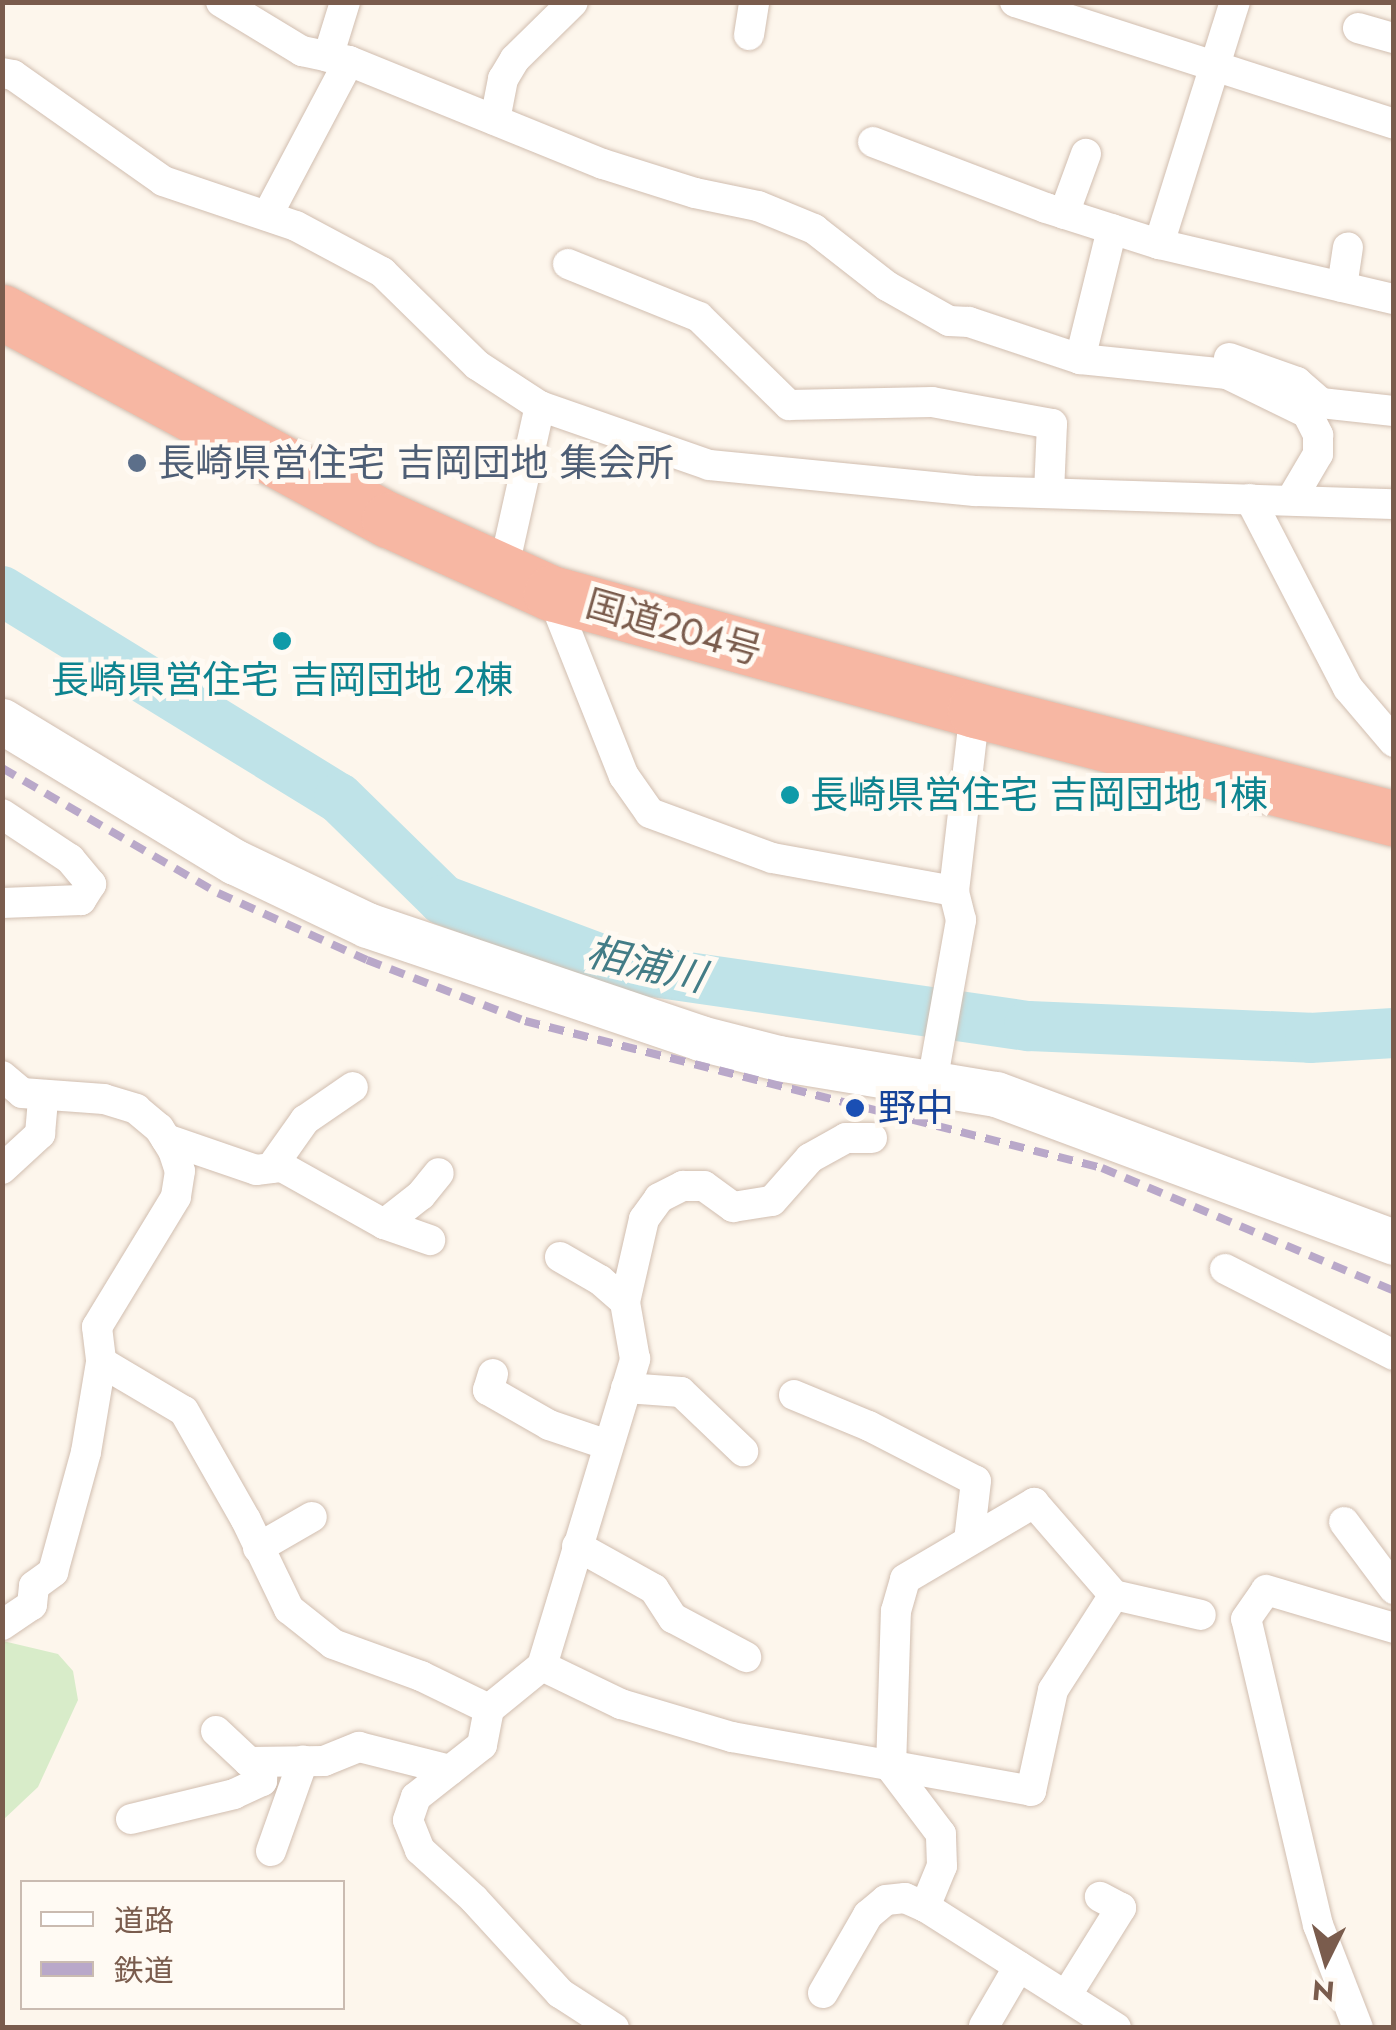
<!DOCTYPE html>
<meta charset="utf-8">
<style>
body{margin:0}
#map{position:relative;width:1396px;height:2030px;overflow:hidden;background:#fdf6ec;font-family:Jost,"Noto Sans JP",sans-serif}
div>[style]{position:absolute}
[style*='--x']{left:calc(var(--x)*1px);top:calc(var(--y)*1px);width:calc(var(--w)*1px);rotate:calc(var(--a)*1deg)}
.green>*{inset:0;background:#d8ecc9}
.river>*{height:50px;margin:-25px;padding:0 25px;transform-origin:25px;border-radius:25px;background:#bfe3e8}
.roads{filter:drop-shadow(0 0 2px #d1beb0) drop-shadow(0 0 2px #d1beb0)}
.street>*{height:30px;margin:-15px;padding:0 15px;transform-origin:15px;border-radius:15px;background:#fff}
.secondary>*{height:45px;margin:-22.5px;padding:0 22.5px;transform-origin:22.5px;border-radius:22.5px;background:#fff}
.highway>*{height:55px;margin:-27.5px;padding:0 27.5px;transform-origin:27.5px;border-radius:27.5px;background:#f7b7a3}
.rail>*{height:8px;margin-top:-4px;transform-origin:0;background:repeating-linear-gradient(90deg,#b9a8c9 0 15px,transparent 0 25px)}
.dots>*{width:28px;height:28px;translate:-50% -50%;box-sizing:border-box;border:5px solid #fffaf3;border-radius:50%}
span{translate:-50% -50%;white-space:nowrap;text-align:center;line-height:1.15;-webkit-text-stroke:10px #fffaf3;paint-order:stroke}
.service-label{font-size:38px;color:#4e5e75}
.left{translate:0 -50%;text-align:left}
.street-label{font-size:38px;color:#7a5c4d}
.culture-label{font-size:38px;color:#0d838f}
.transit-label{font-size:38px;color:#164399}
.water-label{font-size:40px;color:#437c86;font-style:italic}
.frame{position:absolute;inset:0;border:5px solid #7a5c4d;pointer-events:none}
.legend{position:absolute;left:20px;top:1880px;width:325px;height:130px;box-sizing:border-box;background:#fffaf3;border:2px solid #cabbb1;margin:0;padding:12px 18px;list-style:none;font-size:30px;color:#7a5c4d}
.legend li{display:flex;align-items:center;gap:20px;height:50px}
.legend b{width:50px;border:2px solid #cabbb1}
.north{position:absolute;left:1276px;top:1910px;width:100px;height:100px;-webkit-text-stroke:8px #fffaf3;paint-order:stroke;rotate:185deg;font-size:28px;font-weight:700;line-height:40px;text-align:center;color:#7a5c4d}
.north::after{content:'';display:block;margin:auto;width:35px;height:45px;background:#7a5c4d;clip-path:polygon(50% 0,100% 100%,50% 72%,0 100%)}
</style>
<div id="map">
<div class="green">
<i style="clip-path:polygon(3px 1641px,58px 1654px,73px 1671px,78px 1700px,38px 1787px,3px 1820px)"></i>
</div>
<div class="river">
<i style="--x:2;--y:591;--w:395;--a:31.6"></i>
<i style="--x:339;--y:798;--w:146;--a:44.4"></i>
<i style="--x:443;--y:900;--w:194;--a:20.5"></i>
<i style="--x:625;--y:968;--w:408;--a:8.2"></i>
<i style="--x:1029;--y:1026;--w:281;--a:2.4"></i>
<i style="--x:1310;--y:1038;--w:84;--a:-3.4"></i>
</div>
<div class="roads">
<div class="street">
<i style="--x:221;--y:2;--w:95;--a:31.2"></i>
<i style="--x:302;--y:51;--w:48;--a:12"></i>
<i style="--x:349;--y:61;--w:175;--a:117.9"></i>
<i style="--x:1015;--y:2;--w:398;--a:17.8"></i>
<i style="--x:1358;--y:28;--w:37;--a:16"></i>
<i style="--x:749;--y:35;--w:33;--a:-81"></i>
<i style="--x:328;--y:57;--w:58;--a:-72.8"></i>
<i style="--x:349;--y:61;--w:274;--a:22.1"></i>
<i style="--x:603;--y:164;--w:96;--a:17.5"></i>
<i style="--x:695;--y:193;--w:64;--a:11.7"></i>
<i style="--x:758;--y:206;--w:61;--a:22.3"></i>
<i style="--x:814;--y:229;--w:93;--a:38"></i>
<i style="--x:887;--y:286;--w:71;--a:29.4"></i>
<i style="--x:949;--y:321;--w:20;--a:3"></i>
<i style="--x:969;--y:322;--w:117;--a:18.4"></i>
<i style="--x:2;--y:73;--w:11;--a:10"></i>
<i style="--x:13;--y:75;--w:184;--a:35.2"></i>
<i style="--x:163;--y:181;--w:140;--a:18.7"></i>
<i style="--x:296;--y:226;--w:98;--a:28.1"></i>
<i style="--x:382;--y:272;--w:133;--a:44.4"></i>
<i style="--x:477;--y:365;--w:75;--a:33.1"></i>
<i style="--x:540;--y:406;--w:179;--a:19.2"></i>
<i style="--x:709;--y:465;--w:267;--a:5.6"></i>
<i style="--x:975;--y:491;--w:419;--a:1.8"></i>
<i style="--x:495;--y:120;--w:42;--a:-79"></i>
<i style="--x:503;--y:79;--w:23;--a:-59"></i>
<i style="--x:515;--y:59;--w:81;--a:-44.5"></i>
<i style="--x:873;--y:142;--w:185;--a:20.9"></i>
<i style="--x:1046;--y:208;--w:119;--a:17.7"></i>
<i style="--x:1159;--y:244;--w:254;--a:-72.6"></i>
<i style="--x:1064;--y:214;--w:64;--a:-69.9"></i>
<i style="--x:1112;--y:229;--w:134;--a:103.8"></i>
<i style="--x:1080;--y:359;--w:148;--a:5.8"></i>
<i style="--x:1227;--y:374;--w:89;--a:26"></i>
<i style="--x:1307;--y:413;--w:25;--a:63"></i>
<i style="--x:1318;--y:435;--w:19;--a:90"></i>
<i style="--x:1318;--y:454;--w:53;--a:120.4"></i>
<i style="--x:1159;--y:244;--w:241;--a:13.2"></i>
<i style="--x:568;--y:264;--w:141;--a:22"></i>
<i style="--x:699;--y:317;--w:126;--a:44.4"></i>
<i style="--x:789;--y:405;--w:143;--a:-1.2"></i>
<i style="--x:932;--y:402;--w:122;--a:10.4"></i>
<i style="--x:1052;--y:424;--w:69;--a:92.5"></i>
<i style="--x:1342;--y:287;--w:40;--a:-81.5"></i>
<i style="--x:1229;--y:358;--w:72;--a:19.4"></i>
<i style="--x:1297;--y:382;--w:32;--a:41"></i>
<i style="--x:1321;--y:403;--w:73;--a:6.3"></i>
<i style="--x:1250;--y:499;--w:213;--a:62.6"></i>
<i style="--x:1348;--y:688;--w:71;--a:49.6"></i>
<i style="--x:503;--y:571;--w:169;--a:-77.4"></i>
<i style="--x:551;--y:593;--w:197;--a:68.3"></i>
<i style="--x:624;--y:776;--w:45;--a:54.9"></i>
<i style="--x:650;--y:813;--w:130;--a:20.2"></i>
<i style="--x:772;--y:858;--w:185;--a:10.3"></i>
<i style="--x:2;--y:814;--w:82;--a:33.5"></i>
<i style="--x:70;--y:859;--w:33;--a:50"></i>
<i style="--x:91;--y:884;--w:19;--a:122"></i>
<i style="--x:81;--y:900;--w:79;--a:177.8"></i>
<i style="--x:2;--y:1076;--w:26;--a:40"></i>
<i style="--x:22;--y:1093;--w:82;--a:4.2"></i>
<i style="--x:104;--y:1099;--w:34;--a:17"></i>
<i style="--x:136;--y:1109;--w:30;--a:40"></i>
<i style="--x:159;--y:1128;--w:26;--a:58"></i>
<i style="--x:173;--y:1150;--w:22;--a:72"></i>
<i style="--x:180;--y:1171;--w:26;--a:99"></i>
<i style="--x:176;--y:1197;--w:152;--a:121.3"></i>
<i style="--x:97;--y:1327;--w:35;--a:83"></i>
<i style="--x:101;--y:1362;--w:96;--a:30.6"></i>
<i style="--x:184;--y:1411;--w:125;--a:60.4"></i>
<i style="--x:246;--y:1520;--w:99;--a:64.2"></i>
<i style="--x:289;--y:1609;--w:56;--a:38.5"></i>
<i style="--x:333;--y:1644;--w:94;--a:20"></i>
<i style="--x:421;--y:1676;--w:76;--a:25.9"></i>
<i style="--x:932;--y:1083;--w:166;--a:-79.9"></i>
<i style="--x:961;--y:920;--w:30;--a:-104"></i>
<i style="--x:954;--y:891;--w:182;--a:-83.4"></i>
<i style="--x:166;--y:1139;--w:95;--a:19"></i>
<i style="--x:256;--y:1170;--w:26;--a:-7"></i>
<i style="--x:282;--y:1167;--w:117;--a:29.2"></i>
<i style="--x:384;--y:1224;--w:49;--a:19.2"></i>
<i style="--x:271;--y:1168;--w:59;--a:-54.7"></i>
<i style="--x:305;--y:1120;--w:58;--a:-34.5"></i>
<i style="--x:2;--y:1169;--w:52;--a:-42.6"></i>
<i style="--x:40;--y:1134;--w:38;--a:-85"></i>
<i style="--x:384;--y:1224;--w:47;--a:-38.1"></i>
<i style="--x:421;--y:1195;--w:28;--a:-51"></i>
<i style="--x:560;--y:1257;--w:46;--a:29.9"></i>
<i style="--x:600;--y:1280;--w:33;--a:41"></i>
<i style="--x:1225;--y:1269;--w:190;--a:27"></i>
<i style="--x:493;--y:1374;--w:17;--a:107"></i>
<i style="--x:488;--y:1390;--w:70;--a:29.8"></i>
<i style="--x:549;--y:1425;--w:62;--a:18.7"></i>
<i style="--x:626;--y:1388;--w:55;--a:4.2"></i>
<i style="--x:681;--y:1392;--w:86;--a:43.6"></i>
<i style="--x:794;--y:1395;--w:81;--a:22.5"></i>
<i style="--x:869;--y:1426;--w:120;--a:27.2"></i>
<i style="--x:976;--y:1481;--w:60;--a:96.7"></i>
<i style="--x:1344;--y:1522;--w:84;--a:53.3"></i>
<i style="--x:577;--y:1546;--w:88;--a:29.2"></i>
<i style="--x:654;--y:1589;--w:35;--a:57"></i>
<i style="--x:673;--y:1618;--w:83;--a:28.1"></i>
<i style="--x:258;--y:1548;--w:62;--a:-29.9"></i>
<i style="--x:2;--y:1625;--w:36;--a:-34"></i>
<i style="--x:32;--y:1605;--w:19;--a:-84"></i>
<i style="--x:34;--y:1586;--w:24;--a:-36"></i>
<i style="--x:53;--y:1572;--w:124;--a:-74.6"></i>
<i style="--x:86;--y:1452;--w:91;--a:-80.5"></i>
<i style="--x:542;--y:1666;--w:321;--a:-73.1"></i>
<i style="--x:635;--y:1359;--w:58;--a:-100"></i>
<i style="--x:625;--y:1302;--w:85;--a:-77.1"></i>
<i style="--x:644;--y:1219;--w:26;--a:-54"></i>
<i style="--x:659;--y:1198;--w:27;--a:-27"></i>
<i style="--x:683;--y:1186;--w:21;--a:0"></i>
<i style="--x:704;--y:1186;--w:36;--a:36"></i>
<i style="--x:733;--y:1207;--w:39;--a:-9"></i>
<i style="--x:772;--y:1201;--w:57;--a:-48.5"></i>
<i style="--x:810;--y:1158;--w:41;--a:-29.1"></i>
<i style="--x:846;--y:1138;--w:26;--a:0"></i>
<i style="--x:216;--y:1731;--w:45;--a:43.2"></i>
<i style="--x:249;--y:1762;--w:75;--a:-0.8"></i>
<i style="--x:324;--y:1761;--w:38;--a:-22"></i>
<i style="--x:359;--y:1747;--w:94;--a:14.2"></i>
<i style="--x:131;--y:1819;--w:106;--a:-13.6"></i>
<i style="--x:234;--y:1794;--w:31;--a:-25"></i>
<i style="--x:262;--y:1781;--w:19;--a:-87"></i>
<i style="--x:271;--y:1851;--w:96;--a:-70.4"></i>
<i style="--x:823;--y:1993;--w:90;--a:-60"></i>
<i style="--x:868;--y:1915;--w:23;--a:-40"></i>
<i style="--x:886;--y:1900;--w:19;--a:-6"></i>
<i style="--x:905;--y:1898;--w:22;--a:24"></i>
<i style="--x:1066;--y:1996;--w:104;--a:-58"></i>
<i style="--x:1121;--y:1908;--w:24;--a:-152"></i>
<i style="--x:984;--y:2026;--w:69;--a:-59.7"></i>
<i style="--x:614;--y:2028;--w:64;--a:-147.1"></i>
<i style="--x:560;--y:1993;--w:127;--a:-132.5"></i>
<i style="--x:474;--y:1899;--w:73;--a:-137.8"></i>
<i style="--x:420;--y:1850;--w:32;--a:-112"></i>
<i style="--x:408;--y:1820;--w:24;--a:-71"></i>
<i style="--x:416;--y:1797;--w:84;--a:-38.2"></i>
<i style="--x:482;--y:1745;--w:37;--a:-79"></i>
<i style="--x:489;--y:1709;--w:68;--a:-39.1"></i>
<i style="--x:542;--y:1666;--w:88;--a:25.7"></i>
<i style="--x:621;--y:1704;--w:116;--a:16.6"></i>
<i style="--x:732;--y:1737;--w:304;--a:10.2"></i>
<i style="--x:1031;--y:1791;--w:103;--a:-77.7"></i>
<i style="--x:1053;--y:1690;--w:113;--a:-57.3"></i>
<i style="--x:1116;--y:2028;--w:226;--a:-147.6"></i>
<i style="--x:925;--y:1907;--w:44;--a:-67.5"></i>
<i style="--x:942;--y:1866;--w:32;--a:-92"></i>
<i style="--x:941;--y:1834;--w:83;--a:-127.1"></i>
<i style="--x:891;--y:1768;--w:157;--a:-88.2"></i>
<i style="--x:896;--y:1611;--w:33;--a:-74"></i>
<i style="--x:905;--y:1579;--w:150;--a:-30.5"></i>
<i style="--x:1034;--y:1503;--w:122;--a:49"></i>
<i style="--x:1114;--y:1595;--w:89;--a:12.9"></i>
<i style="--x:1358;--y:2028;--w:110;--a:-111.2"></i>
<i style="--x:1318;--y:1925;--w:314;--a:-103.2"></i>
<i style="--x:1246;--y:1619;--w:35;--a:-55"></i>
<i style="--x:1266;--y:1590;--w:134;--a:16.5"></i>
</div>
<div class="secondary">
<i style="--x:2;--y:721;--w:272;--a:31.2"></i>
<i style="--x:235;--y:862;--w:146;--a:25.5"></i>
<i style="--x:367;--y:925;--w:352;--a:18.7"></i>
<i style="--x:700;--y:1038;--w:81;--a:14.4"></i>
<i style="--x:778;--y:1058;--w:221;--a:9.4"></i>
<i style="--x:996;--y:1094;--w:425;--a:20.4"></i>
</div>
<div class="highway">
<i style="--x:2;--y:312;--w:439;--a:28.3"></i>
<i style="--x:389;--y:520;--w:178;--a:24.3"></i>
<i style="--x:551;--y:593;--w:440;--a:15.4"></i>
<i style="--x:975;--y:710;--w:433;--a:14.5"></i>
</div>
</div>
<div class="rail">
<i style="--x:2;--y:768;--w:250;--a:30.1"></i>
<i style="--x:218;--y:893;--w:163;--a:24.2"></i>
<i style="--x:367;--y:960;--w:169;--a:21.1"></i>
<i style="--x:525;--y:1021;--w:595;--a:14.29"></i>
<i style="--x:1102;--y:1168;--w:317;--a:22.8"></i>
</div>
<div class="dots">
<i style="left:137px;top:463px;background:#5c6f8a"></i>
<i style="left:282px;top:641px;background:#0f9aa8"></i>
<i style="left:790px;top:795px;background:#0f9aa8"></i>
<i style="left:855px;top:1108px;background:#1a4fb4"></i>
</div>
<div class="service-label">
<span class="left" style="left:157px;top:463px">長崎県営住宅 吉岡団地 集会所</span>
</div>
<div class="street-label">
<span style="left:674px;top:627px;rotate:16deg">国道204号</span>
</div>
<div class="culture-label">
<span style="left:282px;top:680px">長崎県営住宅 吉岡団地 2棟</span>
<span class="left" style="left:810px;top:795px">長崎県営住宅 吉岡団地 1棟</span>
</div>
<div class="transit-label">
<span class="left" style="left:878px;top:1108px">野中</span>
</div>
<div class="water-label">
<span style="left:646px;top:964px;rotate:13deg">相浦川</span>
</div>
<div class="frame"></div>
<ul class="legend">
<li><b style="height:12px;background:#fff"></b>道路</li>
<li><b style="height:12px;background:#b9a8c9"></b>鉄道</li>
</ul>
<div class="north">N</div>
</div>
